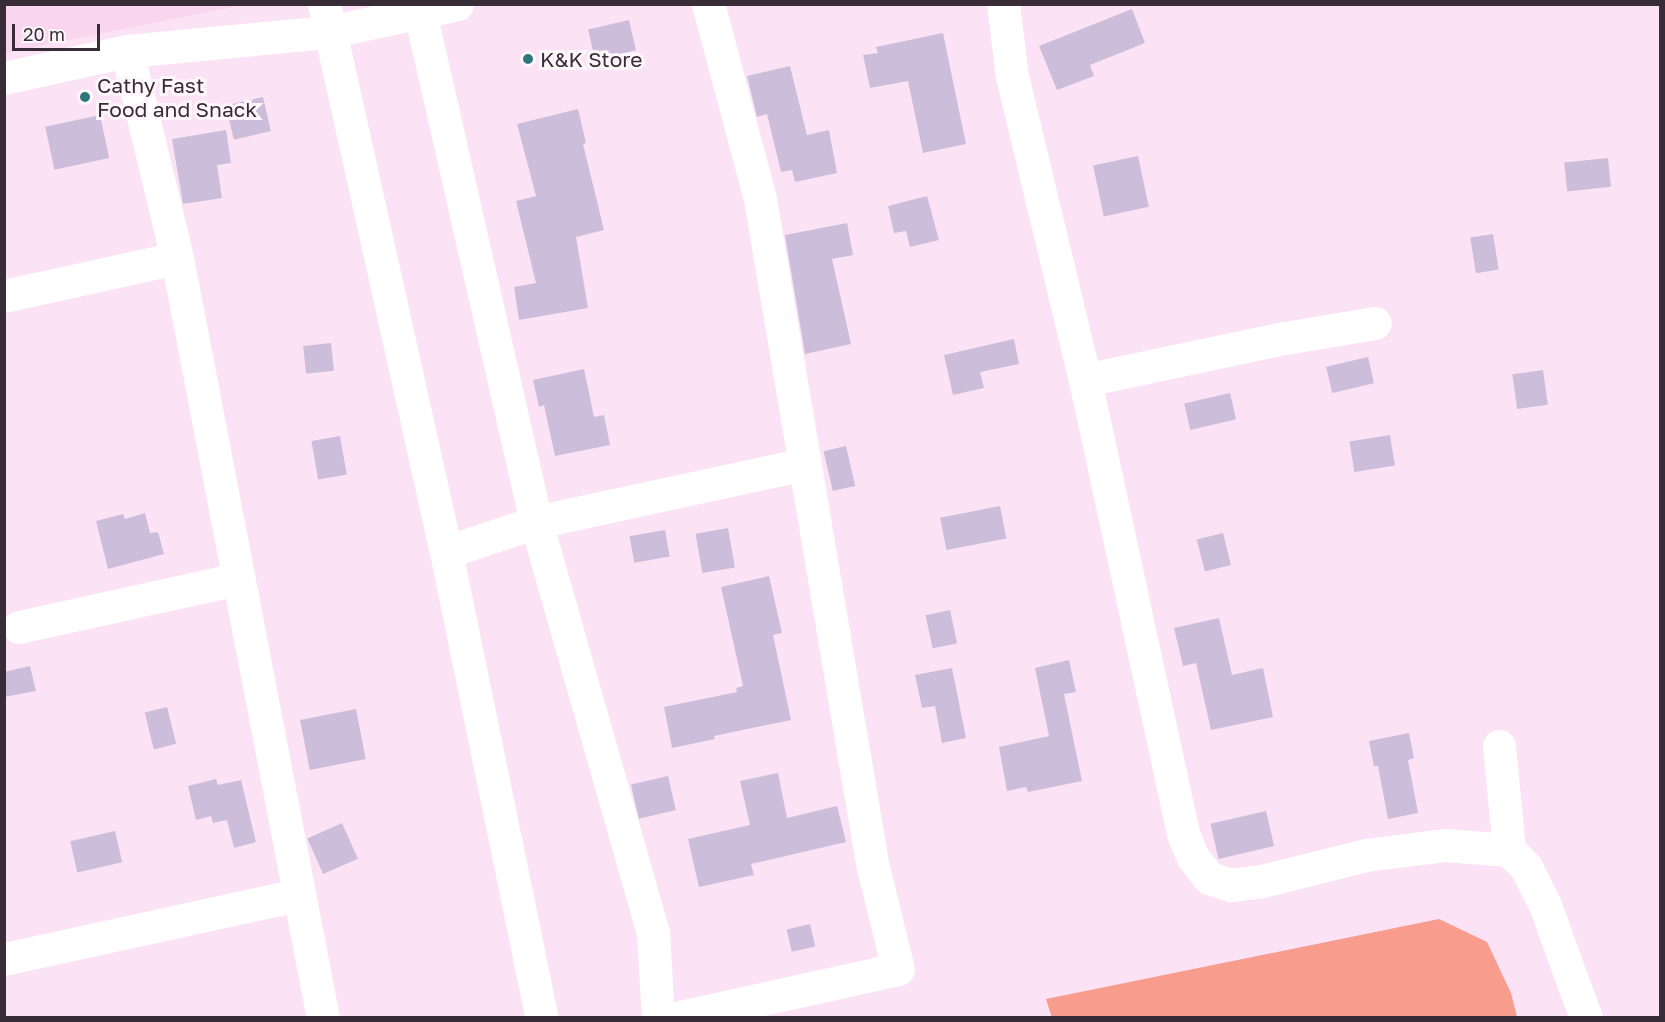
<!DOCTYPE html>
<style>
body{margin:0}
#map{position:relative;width:1665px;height:1022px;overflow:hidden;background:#fbe3f5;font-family:"Golos Text",sans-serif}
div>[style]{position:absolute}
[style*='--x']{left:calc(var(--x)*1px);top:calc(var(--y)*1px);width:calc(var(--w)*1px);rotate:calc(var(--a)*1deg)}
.built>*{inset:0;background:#f9d5f0}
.green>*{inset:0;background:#f89c8d}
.building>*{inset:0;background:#ccbddb;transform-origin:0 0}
.minor>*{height:33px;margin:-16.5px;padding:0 16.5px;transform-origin:16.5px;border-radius:16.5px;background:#fff}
.dots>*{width:16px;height:16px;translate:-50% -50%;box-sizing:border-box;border:3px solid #fdf7fb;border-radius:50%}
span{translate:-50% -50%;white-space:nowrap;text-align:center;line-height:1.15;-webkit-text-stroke:6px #fdf7fb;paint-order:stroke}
.poi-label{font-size:21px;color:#382d36}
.left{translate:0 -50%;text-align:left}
.frame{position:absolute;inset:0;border:6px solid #382d36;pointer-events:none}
.scale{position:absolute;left:12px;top:24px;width:88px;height:27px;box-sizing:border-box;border:3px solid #382d36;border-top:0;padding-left:8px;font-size:18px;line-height:21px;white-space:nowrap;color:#382d36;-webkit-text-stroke:4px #fdf7fb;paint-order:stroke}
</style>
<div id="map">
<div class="built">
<i style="clip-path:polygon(5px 4px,243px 4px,243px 5px,5px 53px)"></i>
</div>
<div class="green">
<i style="clip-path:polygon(1439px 919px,1487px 942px,1511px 993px,1517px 1017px,1052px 1018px,1046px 999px)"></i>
</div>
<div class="building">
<i style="clip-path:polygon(1132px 9px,1145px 43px,1090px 65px,1094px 76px,1057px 90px,1039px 46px)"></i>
<i style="left:629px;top:20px;width:31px;height:42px;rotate:77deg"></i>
<i style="clip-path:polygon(943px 33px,966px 144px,923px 153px,908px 81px,870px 88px,863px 55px,878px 53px,876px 47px)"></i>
<i style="clip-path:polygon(790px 66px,807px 135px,829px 130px,837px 173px,795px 182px,792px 170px,781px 172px,767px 114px,757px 117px,747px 76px)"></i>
<i style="left:263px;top:97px;width:35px;height:38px;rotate:77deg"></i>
<i style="clip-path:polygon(578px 109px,586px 143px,583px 144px,604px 230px,576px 237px,588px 308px,519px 320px,514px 287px,536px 283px,516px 201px,536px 196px,517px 124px)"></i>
<i style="left:100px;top:115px;width:44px;height:56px;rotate:78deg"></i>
<i style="clip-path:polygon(226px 130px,231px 163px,217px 165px,222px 198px,183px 204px,172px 139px)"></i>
<i style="left:1138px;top:156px;width:52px;height:46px;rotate:78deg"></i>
<i style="left:1608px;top:158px;width:29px;height:44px;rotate:84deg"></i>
<i style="clip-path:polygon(927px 196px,939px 240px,910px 247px,906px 231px,894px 233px,888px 206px)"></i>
<i style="clip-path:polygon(847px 223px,853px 255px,832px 259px,851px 344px,805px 354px,785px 235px)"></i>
<i style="left:1493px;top:234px;width:36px;height:23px;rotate:81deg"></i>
<i style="clip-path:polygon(1014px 339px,1019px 364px,980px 372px,984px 388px,953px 395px,944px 355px)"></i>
<i style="left:331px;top:343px;width:28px;height:28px;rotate:84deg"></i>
<i style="left:1368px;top:357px;width:27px;height:43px;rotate:77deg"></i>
<i style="clip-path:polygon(584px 369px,594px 417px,604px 415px,610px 445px,555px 456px,544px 405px,539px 407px,533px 380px)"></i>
<i style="left:1543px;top:370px;width:35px;height:31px;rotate:82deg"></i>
<i style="left:1230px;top:393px;width:27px;height:47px;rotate:77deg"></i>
<i style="left:1390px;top:435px;width:31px;height:41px;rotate:81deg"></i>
<i style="left:340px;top:436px;width:39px;height:29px;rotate:80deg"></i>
<i style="left:846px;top:446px;width:41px;height:23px;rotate:77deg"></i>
<i style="left:1000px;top:506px;width:33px;height:61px;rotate:79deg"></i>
<i style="clip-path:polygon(145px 513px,150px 533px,158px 532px,164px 554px,108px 569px,96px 521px,123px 514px,125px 519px)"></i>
<i style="left:728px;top:528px;width:40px;height:33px;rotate:80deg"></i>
<i style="left:665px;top:530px;width:27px;height:36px;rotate:80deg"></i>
<i style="left:1223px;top:533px;width:33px;height:27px;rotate:76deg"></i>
<i style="clip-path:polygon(769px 576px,782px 633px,773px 635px,791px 720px,714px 736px,715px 739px,672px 748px,664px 707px,737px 692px,736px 688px,743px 686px,721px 587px)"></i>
<i style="left:950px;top:610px;width:34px;height:25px;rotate:78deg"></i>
<i style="clip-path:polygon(1219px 618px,1232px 675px,1263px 668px,1273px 717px,1211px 730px,1196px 663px,1183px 666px,1174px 628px)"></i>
<i style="clip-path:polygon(1069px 660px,1076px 692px,1064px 694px,1082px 781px,1028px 792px,1026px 787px,1007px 791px,999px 747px,1049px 736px,1035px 668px)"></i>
<i style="clip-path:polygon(30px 666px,36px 691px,4px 697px,4px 672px)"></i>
<i style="clip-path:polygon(952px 668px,966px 738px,942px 743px,935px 706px,922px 708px,915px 675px)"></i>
<i style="left:167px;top:707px;width:38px;height:23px;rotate:76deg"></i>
<i style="left:356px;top:709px;width:51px;height:57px;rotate:79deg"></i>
<i style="clip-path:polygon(1409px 733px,1414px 758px,1408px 760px,1418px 813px,1388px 819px,1378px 766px,1374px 766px,1369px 741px)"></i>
<i style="clip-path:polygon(778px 773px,787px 818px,837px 806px,846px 842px,751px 864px,754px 875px,699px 887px,688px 839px,750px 825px,740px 781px)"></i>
<i style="left:668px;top:776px;width:35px;height:38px;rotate:77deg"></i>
<i style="clip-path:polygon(216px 779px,218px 785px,241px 780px,256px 842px,234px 848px,227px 820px,213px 823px,211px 816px,196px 820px,188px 786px)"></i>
<i style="left:1266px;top:811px;width:36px;height:57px;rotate:77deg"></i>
<i style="left:342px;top:823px;width:39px;height:38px;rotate:66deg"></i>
<i style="left:115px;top:831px;width:32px;height:46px;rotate:77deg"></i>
<i style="left:810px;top:924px;width:23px;height:24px;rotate:77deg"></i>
</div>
<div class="minor">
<i style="--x:324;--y:4;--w:561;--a:77.45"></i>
<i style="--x:446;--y:552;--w:476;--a:78.4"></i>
<i style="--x:1003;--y:4;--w:73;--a:82.9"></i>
<i style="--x:1012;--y:76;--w:313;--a:76.5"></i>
<i style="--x:1085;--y:380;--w:464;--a:77.8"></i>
<i style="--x:1183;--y:834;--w:25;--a:67"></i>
<i style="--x:1193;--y:857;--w:26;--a:53"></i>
<i style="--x:1209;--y:878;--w:22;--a:18"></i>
<i style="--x:1230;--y:885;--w:32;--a:-7"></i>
<i style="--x:1262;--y:881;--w:107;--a:-14"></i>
<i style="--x:1366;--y:855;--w:81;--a:-7.1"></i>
<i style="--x:1446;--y:845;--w:63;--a:4.5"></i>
<i style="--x:420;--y:12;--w:523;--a:77.19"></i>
<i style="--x:536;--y:522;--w:426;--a:74.1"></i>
<i style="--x:653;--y:932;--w:86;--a:86.7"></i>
<i style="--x:127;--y:51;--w:213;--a:76.4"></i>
<i style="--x:177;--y:258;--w:774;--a:79.13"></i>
<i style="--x:4;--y:78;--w:126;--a:-12.4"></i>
<i style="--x:127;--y:51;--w:203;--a:-5.4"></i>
<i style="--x:329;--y:32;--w:131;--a:-12.3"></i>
<i style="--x:4;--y:296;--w:177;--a:-12.4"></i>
<i style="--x:1085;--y:380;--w:204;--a:-11.9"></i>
<i style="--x:1285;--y:338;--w:91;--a:-9.5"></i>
<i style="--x:446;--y:552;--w:95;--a:-18.4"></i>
<i style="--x:536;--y:522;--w:274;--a:-12.2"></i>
<i style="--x:19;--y:627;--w:224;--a:-12.4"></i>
<i style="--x:1499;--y:746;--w:104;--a:84.5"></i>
<i style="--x:1509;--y:850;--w:24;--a:45"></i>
<i style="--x:1526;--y:867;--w:42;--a:63.4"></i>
<i style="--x:1545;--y:905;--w:120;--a:70.1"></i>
<i style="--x:4;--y:959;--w:301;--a:-12.3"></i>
<i style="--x:675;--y:1018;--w:228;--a:-12.4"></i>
<i style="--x:898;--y:969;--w:109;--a:-103.8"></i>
<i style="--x:872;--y:863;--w:673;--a:-99.57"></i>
<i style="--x:760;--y:199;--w:202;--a:-104.9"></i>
</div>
<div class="dots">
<i style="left:528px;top:59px;background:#2d7778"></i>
<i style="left:85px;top:97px;background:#2d7778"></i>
</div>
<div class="poi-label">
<span class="left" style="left:540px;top:59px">K&amp;K Store</span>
<span class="left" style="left:97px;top:97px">Cathy Fast<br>Food and Snack</span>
</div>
<div class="frame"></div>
<div class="scale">20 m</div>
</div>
